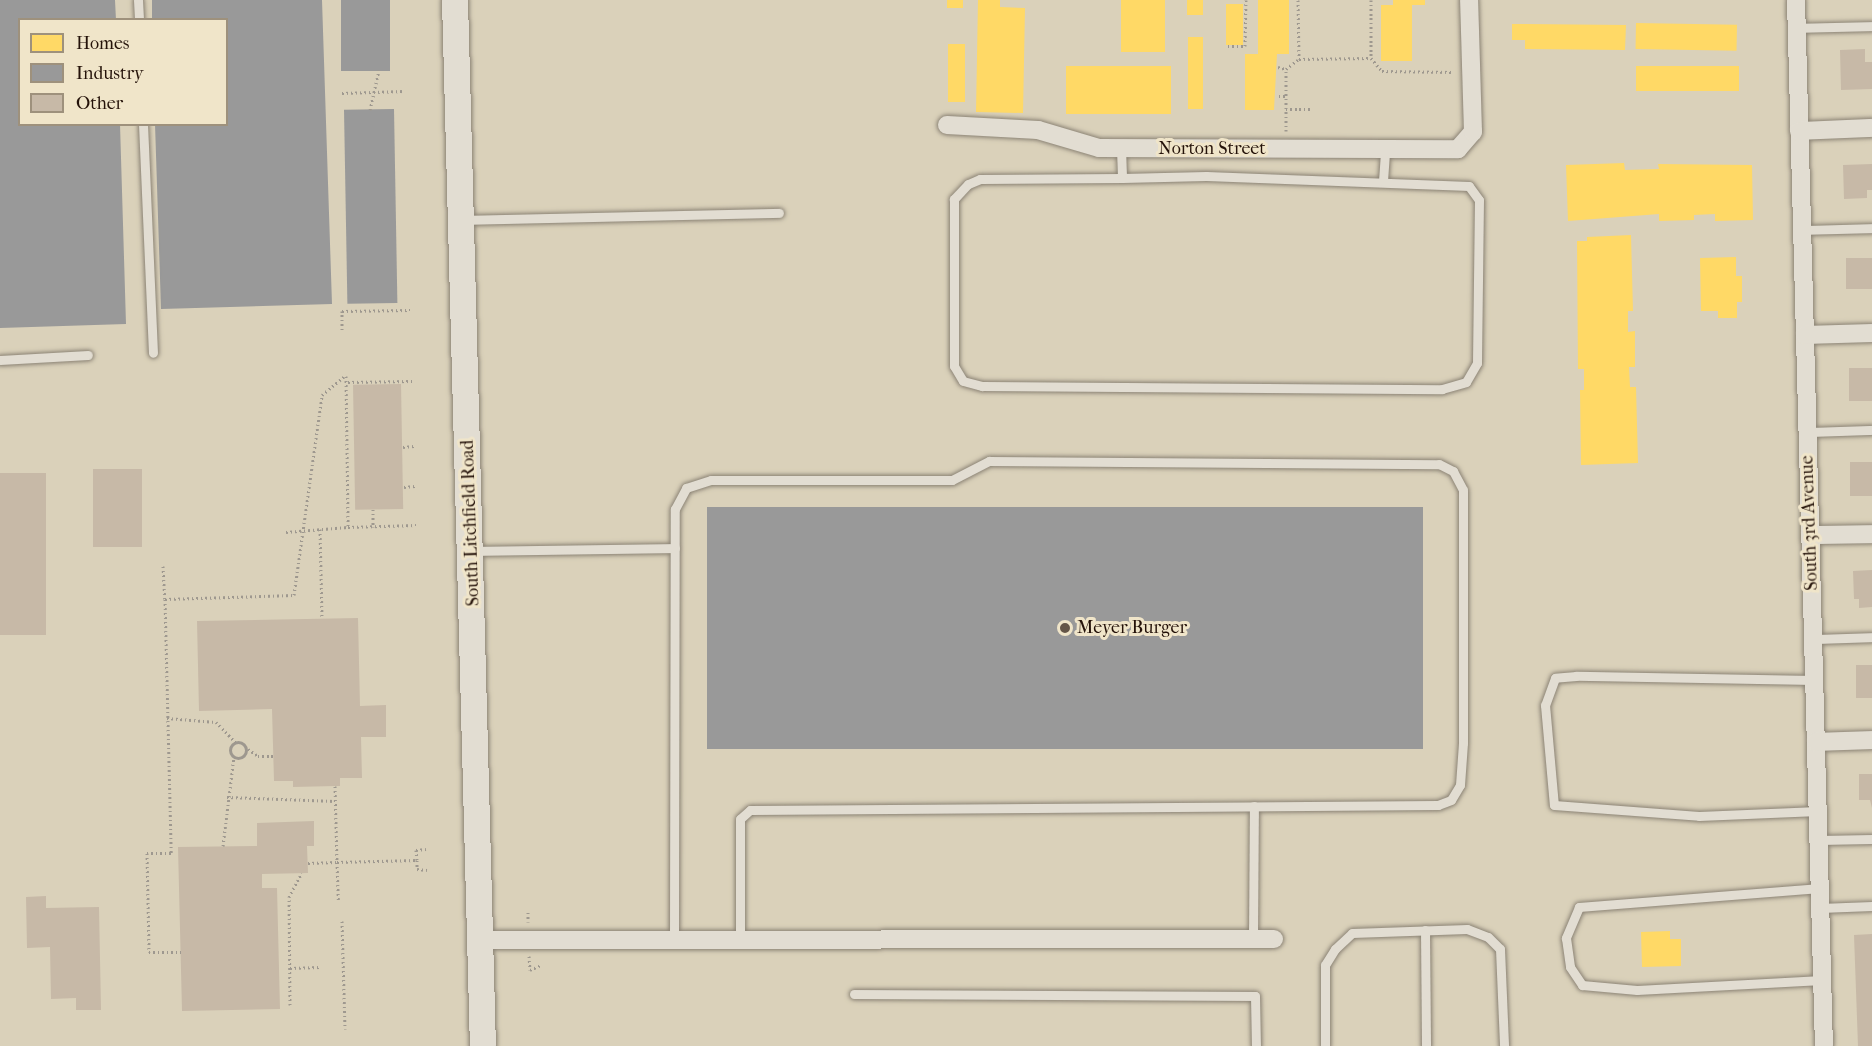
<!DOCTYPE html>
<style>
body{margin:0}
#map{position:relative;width:1872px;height:1046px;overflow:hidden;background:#dad1ba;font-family:"IM FELL French Canon",serif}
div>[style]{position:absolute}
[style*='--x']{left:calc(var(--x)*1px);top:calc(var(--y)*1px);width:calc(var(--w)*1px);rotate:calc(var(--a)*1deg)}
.homes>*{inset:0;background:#ffd966;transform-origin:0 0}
.industry>*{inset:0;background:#999;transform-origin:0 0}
.building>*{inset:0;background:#c7b9a7;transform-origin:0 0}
.path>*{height:3px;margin-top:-1.5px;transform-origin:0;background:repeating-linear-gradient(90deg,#9e988f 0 1.5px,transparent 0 4.5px)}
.path>.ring{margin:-1.5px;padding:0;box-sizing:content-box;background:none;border:3px solid #9e988f;border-radius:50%}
.roads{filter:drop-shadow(0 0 2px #8b8375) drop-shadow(0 0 2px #8b8375)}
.service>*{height:9px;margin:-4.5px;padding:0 4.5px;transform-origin:4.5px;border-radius:4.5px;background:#e2ddd2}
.minor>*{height:18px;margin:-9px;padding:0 9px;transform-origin:9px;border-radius:9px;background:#e2ddd2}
.secondary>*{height:26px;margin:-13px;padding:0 13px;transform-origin:13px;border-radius:13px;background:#e2ddd2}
.dots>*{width:16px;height:16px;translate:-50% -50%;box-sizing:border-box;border:3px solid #f0e5c9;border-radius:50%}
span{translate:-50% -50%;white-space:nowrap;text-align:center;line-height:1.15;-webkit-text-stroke:6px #f0e5c9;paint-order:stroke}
.street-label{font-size:18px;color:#241209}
.poi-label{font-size:18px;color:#241209}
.left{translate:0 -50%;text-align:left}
.legend{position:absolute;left:18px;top:18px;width:210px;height:108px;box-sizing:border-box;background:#f0e5c9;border:2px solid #9e917c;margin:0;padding:8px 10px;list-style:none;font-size:18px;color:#241209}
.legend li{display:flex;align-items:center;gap:12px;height:30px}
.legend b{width:30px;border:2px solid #9e917c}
</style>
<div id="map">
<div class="homes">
<i style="left:947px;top:0;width:16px;height:8px"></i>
<i style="clip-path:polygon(978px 0,1000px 0,1000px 7px,1025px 8px,1023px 113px,976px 112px)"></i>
<i style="left:1121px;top:0;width:44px;height:52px"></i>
<i style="left:1187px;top:0;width:16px;height:15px"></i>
<i style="clip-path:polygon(1258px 0,1289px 0,1289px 54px,1277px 54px,1274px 110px,1245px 110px,1245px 54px,1258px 54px)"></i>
<i style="clip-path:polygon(1393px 0,1425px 0,1425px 5px,1412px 5px,1412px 61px,1381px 61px,1381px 5px,1393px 5px)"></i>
<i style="left:1226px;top:4px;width:17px;height:41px"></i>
<i style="left:1636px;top:23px;width:101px;height:26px;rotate:1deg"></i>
<i style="clip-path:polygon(1512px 24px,1626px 25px,1625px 50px,1525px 49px,1525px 40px,1512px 40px)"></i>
<i style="left:1188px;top:37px;width:15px;height:72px"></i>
<i style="left:948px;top:44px;width:17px;height:58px"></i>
<i style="left:1066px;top:66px;width:105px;height:48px"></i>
<i style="left:1739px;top:66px;width:25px;height:103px;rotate:90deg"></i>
<i style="clip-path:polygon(1624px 163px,1625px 170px,1659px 169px,1658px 164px,1752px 165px,1753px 220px,1715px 221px,1715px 214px,1694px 215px,1694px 220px,1659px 221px,1659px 214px,1568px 221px,1566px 165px)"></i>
<i style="clip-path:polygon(1631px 235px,1633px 311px,1628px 311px,1628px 332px,1635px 331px,1635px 367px,1629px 367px,1630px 387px,1636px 387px,1638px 463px,1581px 465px,1580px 390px,1584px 390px,1584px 369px,1578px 369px,1577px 241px,1587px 241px,1587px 237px)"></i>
<i style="clip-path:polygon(1736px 257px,1736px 276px,1742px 276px,1742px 302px,1737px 302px,1737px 318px,1718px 318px,1718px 311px,1701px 311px,1700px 258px)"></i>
<i style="clip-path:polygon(1670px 931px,1670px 939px,1681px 939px,1681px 966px,1642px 967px,1641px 932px)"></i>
</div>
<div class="industry">
<i style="clip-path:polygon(0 0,115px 0,116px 20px,20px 20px,20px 124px,120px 124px,126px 324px,0 328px)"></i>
<i style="clip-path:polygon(152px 0,322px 0,332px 304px,161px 309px,155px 124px,226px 124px,226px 20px,152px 20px)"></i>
<i style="left:341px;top:0;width:49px;height:71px"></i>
<i style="left:394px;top:109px;width:194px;height:50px;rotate:89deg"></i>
<i style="left:707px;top:507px;width:716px;height:242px"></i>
</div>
<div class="building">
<i style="clip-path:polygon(1865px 49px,1865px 62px,1872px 62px,1872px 89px,1841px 90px,1840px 50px)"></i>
<i style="clip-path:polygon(1872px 164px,1872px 190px,1867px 190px,1867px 198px,1844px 199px,1843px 165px)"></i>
<i style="left:1872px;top:258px;width:31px;height:26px;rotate:90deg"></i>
<i style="left:1849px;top:368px;width:23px;height:33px"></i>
<i style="left:401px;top:384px;width:125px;height:48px;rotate:89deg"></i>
<i style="left:1872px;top:462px;width:34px;height:22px;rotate:90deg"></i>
<i style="left:93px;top:469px;width:49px;height:78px"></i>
<i style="left:0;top:473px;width:46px;height:162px"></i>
<i style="clip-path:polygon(1872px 570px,1872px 607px,1859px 608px,1859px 599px,1854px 599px,1853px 571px)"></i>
<i style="clip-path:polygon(358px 618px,360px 706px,386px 705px,386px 737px,361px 737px,362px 778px,340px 778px,340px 786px,335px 786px,293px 787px,293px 781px,274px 781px,272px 709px,199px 711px,197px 621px)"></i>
<i style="left:1856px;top:665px;width:16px;height:33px"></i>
<i style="clip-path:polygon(1859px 774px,1872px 774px,1872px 808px,1870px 800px,1859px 800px)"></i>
<i style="clip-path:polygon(314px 821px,314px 846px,307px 846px,308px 873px,262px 874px,262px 888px,277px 888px,280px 1009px,182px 1011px,178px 847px,257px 846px,257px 823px)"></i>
<i style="clip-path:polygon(46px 896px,46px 908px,99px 907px,101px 1010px,76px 1010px,76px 998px,51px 999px,50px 947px,27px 948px,26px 897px)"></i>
<i style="clip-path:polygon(1872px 934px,1872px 1046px,1858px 1046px,1854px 935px)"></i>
</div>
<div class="path">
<i style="--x:1298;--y:0;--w:59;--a:89"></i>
<i style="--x:1371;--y:0;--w:58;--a:90"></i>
<i style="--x:1228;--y:46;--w:17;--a:0"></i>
<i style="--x:1245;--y:46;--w:46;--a:-88.8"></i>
<i style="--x:1278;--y:67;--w:8;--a:14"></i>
<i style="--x:342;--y:93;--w:62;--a:-1.8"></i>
<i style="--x:1279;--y:96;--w:7;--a:0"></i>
<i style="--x:1286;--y:109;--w:25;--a:0"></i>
<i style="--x:370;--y:110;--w:41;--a:-77.3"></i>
<i style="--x:1286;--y:131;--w:62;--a:-90"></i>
<i style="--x:1286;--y:69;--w:16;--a:-38"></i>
<i style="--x:1299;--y:59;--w:72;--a:-0.8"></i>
<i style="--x:1371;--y:58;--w:17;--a:50"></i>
<i style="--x:1382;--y:71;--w:71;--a:0.8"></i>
<i style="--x:342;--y:330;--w:19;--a:-90"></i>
<i style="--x:342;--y:311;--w:68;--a:-0.8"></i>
<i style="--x:346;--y:376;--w:151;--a:89.2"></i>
<i style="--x:348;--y:527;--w:68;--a:-1.7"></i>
<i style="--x:348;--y:382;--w:64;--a:-0.9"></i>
<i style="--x:403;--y:447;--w:11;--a:-5"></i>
<i style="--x:404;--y:487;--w:11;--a:-5"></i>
<i style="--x:373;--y:509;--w:18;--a:90"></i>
<i style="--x:320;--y:529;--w:89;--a:88.7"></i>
<i style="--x:286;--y:532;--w:62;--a:-4.6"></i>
<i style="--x:163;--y:566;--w:33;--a:87"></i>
<i style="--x:165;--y:599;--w:129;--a:-1.8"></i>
<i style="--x:294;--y:595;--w:202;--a:-82"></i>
<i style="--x:322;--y:395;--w:31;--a:-40"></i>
<i style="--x:165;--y:599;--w:254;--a:88.6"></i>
<i style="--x:171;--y:853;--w:24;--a:180"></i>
<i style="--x:147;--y:853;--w:99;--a:88.8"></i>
<i style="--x:149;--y:952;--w:32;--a:0"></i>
<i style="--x:167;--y:718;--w:49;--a:4.7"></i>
<i style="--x:216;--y:722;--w:28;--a:46"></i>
<i class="ring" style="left:230px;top:742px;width:13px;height:13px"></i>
<i style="--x:248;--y:749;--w:12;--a:35"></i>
<i style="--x:258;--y:756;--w:15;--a:0"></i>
<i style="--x:335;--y:786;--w:76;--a:88.5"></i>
<i style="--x:337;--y:862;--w:80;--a:-1.4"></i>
<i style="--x:417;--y:860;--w:9;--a:90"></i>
<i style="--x:417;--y:869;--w:10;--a:6"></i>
<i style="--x:227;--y:797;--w:108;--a:2.1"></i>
<i style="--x:223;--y:846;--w:90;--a:-83"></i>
<i style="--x:417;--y:860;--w:10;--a:-96"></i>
<i style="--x:416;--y:850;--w:10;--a:-6"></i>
<i style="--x:308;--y:863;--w:29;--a:-2"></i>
<i style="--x:337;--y:862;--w:38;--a:88"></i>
<i style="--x:528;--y:912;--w:10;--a:90"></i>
<i style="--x:342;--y:921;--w:108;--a:88.4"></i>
<i style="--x:529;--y:956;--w:14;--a:86"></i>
<i style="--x:530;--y:970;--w:12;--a:-24"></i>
<i style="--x:290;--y:968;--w:30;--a:-2"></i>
<i style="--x:290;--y:1005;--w:108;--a:-90.5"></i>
<i style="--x:289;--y:897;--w:27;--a:-62"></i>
</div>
<div class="roads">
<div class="service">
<i style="--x:138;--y:0;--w:20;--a:87"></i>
<i style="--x:1796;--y:28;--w:76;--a:-1.5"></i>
<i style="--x:143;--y:124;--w:229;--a:87.5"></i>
<i style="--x:1121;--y:148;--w:30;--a:88"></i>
<i style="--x:1122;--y:178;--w:142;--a:179.6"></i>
<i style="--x:980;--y:179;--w:13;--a:157"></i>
<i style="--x:968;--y:184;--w:21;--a:133"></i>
<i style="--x:954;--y:199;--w:167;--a:90"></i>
<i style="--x:954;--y:366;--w:17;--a:59"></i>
<i style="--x:963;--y:381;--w:20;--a:15"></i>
<i style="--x:982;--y:386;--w:460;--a:0.4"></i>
<i style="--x:1442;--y:389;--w:25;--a:-16"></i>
<i style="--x:1466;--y:382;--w:22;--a:-60"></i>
<i style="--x:1477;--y:363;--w:163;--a:-89.3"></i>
<i style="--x:1479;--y:200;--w:17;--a:-126"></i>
<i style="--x:1469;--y:186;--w:263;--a:-177.8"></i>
<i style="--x:1206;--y:176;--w:84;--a:178.6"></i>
<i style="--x:1383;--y:181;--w:32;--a:-86"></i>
<i style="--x:464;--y:220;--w:315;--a:-1.3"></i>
<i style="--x:1802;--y:230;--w:70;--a:-1.6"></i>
<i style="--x:0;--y:360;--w:88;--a:-3.3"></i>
<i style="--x:1807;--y:432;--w:65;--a:-1.8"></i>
<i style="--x:472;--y:551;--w:203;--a:-0.8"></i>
<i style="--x:1813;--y:639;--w:59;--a:-1.9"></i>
<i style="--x:1814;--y:680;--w:238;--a:-179"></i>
<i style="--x:1576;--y:676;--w:21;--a:175"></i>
<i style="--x:1555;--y:678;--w:29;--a:110"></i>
<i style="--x:1545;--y:705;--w:100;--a:84.9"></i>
<i style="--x:1554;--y:805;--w:145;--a:4.3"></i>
<i style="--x:1699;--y:816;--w:119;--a:-2.4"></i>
<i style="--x:1819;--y:840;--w:53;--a:-1.1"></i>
<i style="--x:1820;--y:888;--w:242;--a:175.5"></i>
<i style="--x:1579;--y:907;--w:34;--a:113"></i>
<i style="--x:1566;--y:938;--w:29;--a:82"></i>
<i style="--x:1570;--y:967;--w:22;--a:56"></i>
<i style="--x:1582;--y:985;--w:55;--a:5.2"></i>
<i style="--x:1637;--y:990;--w:185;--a:-3.1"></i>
<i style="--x:1820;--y:908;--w:52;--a:-2.2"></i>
<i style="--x:1425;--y:930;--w:116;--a:89.5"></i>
<i style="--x:1253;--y:939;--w:133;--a:-89.6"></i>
<i style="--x:674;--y:940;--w:431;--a:-89.9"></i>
<i style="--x:675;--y:509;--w:24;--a:-62"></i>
<i style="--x:686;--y:488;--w:26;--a:-18"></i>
<i style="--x:711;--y:480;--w:241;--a:0"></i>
<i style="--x:952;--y:480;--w:42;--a:-27.2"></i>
<i style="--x:989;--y:461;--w:450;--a:0.4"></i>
<i style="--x:1439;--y:464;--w:16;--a:27"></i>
<i style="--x:1453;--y:471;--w:21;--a:62"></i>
<i style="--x:1463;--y:490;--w:253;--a:90"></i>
<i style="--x:1463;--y:743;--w:42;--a:94.1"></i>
<i style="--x:1460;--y:785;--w:17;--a:121"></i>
<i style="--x:1451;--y:800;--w:14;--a:159"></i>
<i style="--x:1438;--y:805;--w:688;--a:179.58"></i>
<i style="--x:750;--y:810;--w:13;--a:138"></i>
<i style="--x:740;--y:819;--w:121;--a:90"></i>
<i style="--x:854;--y:994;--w:401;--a:0.3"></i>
<i style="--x:1255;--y:996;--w:50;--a:88.9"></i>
<i style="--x:1325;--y:1046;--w:81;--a:-90"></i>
<i style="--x:1325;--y:965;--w:19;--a:-58"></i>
<i style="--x:1335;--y:949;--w:23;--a:-43"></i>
<i style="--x:1352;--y:933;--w:115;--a:-2"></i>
<i style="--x:1467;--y:929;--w:22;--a:21"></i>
<i style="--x:1488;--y:937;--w:17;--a:45"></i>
<i style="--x:1500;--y:949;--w:97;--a:87.6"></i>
</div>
<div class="minor">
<i style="--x:1796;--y:0;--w:1046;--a:88.47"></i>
<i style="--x:947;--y:125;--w:91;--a:3.1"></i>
<i style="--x:1038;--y:130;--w:64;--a:16.4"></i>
<i style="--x:1099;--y:148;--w:359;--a:0.2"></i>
<i style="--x:1458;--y:149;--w:23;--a:-49"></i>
<i style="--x:1473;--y:132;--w:132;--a:-91.7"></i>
<i style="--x:1799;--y:131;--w:73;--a:-2.4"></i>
<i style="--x:1805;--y:335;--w:67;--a:-1.7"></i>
<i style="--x:1810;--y:535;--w:62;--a:-0.9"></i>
<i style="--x:1816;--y:742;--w:56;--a:-2"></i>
<i style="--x:481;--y:940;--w:793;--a:-0.07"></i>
</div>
<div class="secondary">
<i style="--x:455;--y:0;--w:1046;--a:88.47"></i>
</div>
</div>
<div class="dots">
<i style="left:1065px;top:628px;background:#645547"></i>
</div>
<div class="street-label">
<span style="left:1212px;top:149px">Norton Street</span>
<span style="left:471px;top:523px;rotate:-92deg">South Litchfield Road</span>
<span style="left:1810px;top:523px;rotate:-92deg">South 3rd Avenue</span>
</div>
<div class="poi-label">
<span class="left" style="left:1077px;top:628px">Meyer Burger</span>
</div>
<ul class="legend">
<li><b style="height:16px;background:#ffd966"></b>Homes</li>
<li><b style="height:16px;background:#999"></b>Industry</li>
<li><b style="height:16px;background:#c7b9a7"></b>Other</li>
</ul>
</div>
